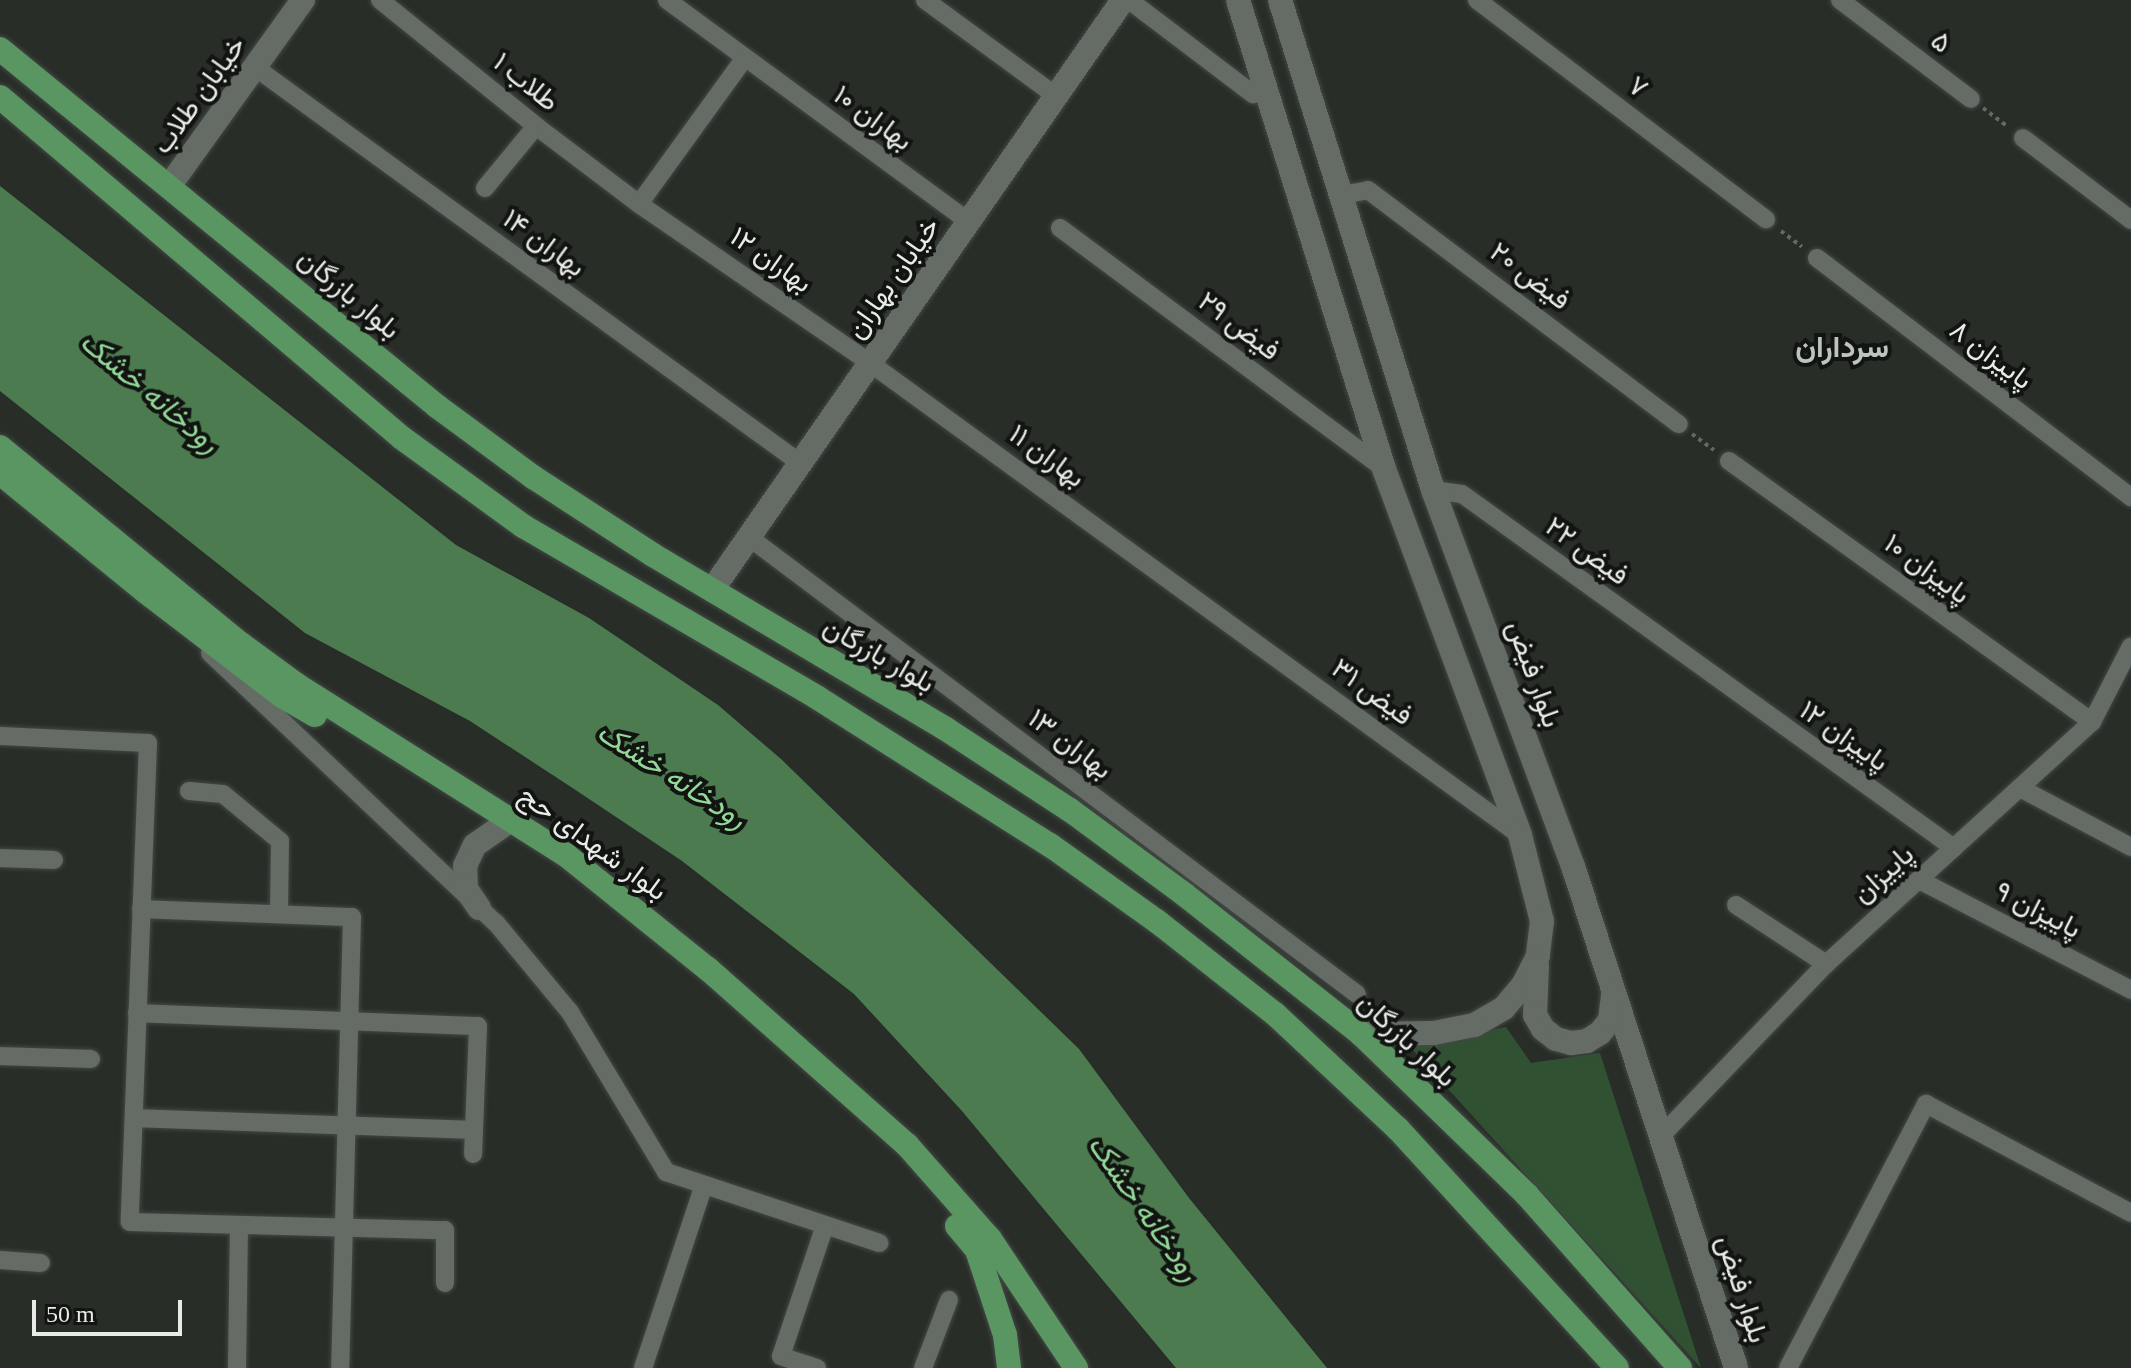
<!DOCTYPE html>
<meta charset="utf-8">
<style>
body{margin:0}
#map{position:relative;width:2131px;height:1368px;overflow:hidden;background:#282d28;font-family:"Times New Roman",Vazirmatn,serif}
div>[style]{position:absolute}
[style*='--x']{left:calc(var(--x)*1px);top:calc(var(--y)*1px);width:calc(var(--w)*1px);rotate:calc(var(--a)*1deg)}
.green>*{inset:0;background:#305233}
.water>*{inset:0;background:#4c7b50}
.path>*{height:4px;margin-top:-2px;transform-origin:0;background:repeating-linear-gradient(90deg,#646964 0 4px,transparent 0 8px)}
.roads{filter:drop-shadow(0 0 2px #444845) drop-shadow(0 0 2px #444845)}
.street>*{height:18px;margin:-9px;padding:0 9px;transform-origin:9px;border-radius:9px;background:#656b65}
.secondary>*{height:24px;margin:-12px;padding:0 12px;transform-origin:12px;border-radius:12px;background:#656b65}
.primary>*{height:24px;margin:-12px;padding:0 12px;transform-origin:12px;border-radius:12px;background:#5a9661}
span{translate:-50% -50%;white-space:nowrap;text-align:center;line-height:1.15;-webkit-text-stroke:8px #121412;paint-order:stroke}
.street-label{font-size:28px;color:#e8ebe8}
.neighbourhood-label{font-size:30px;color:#bdc3bd;font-weight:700}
.water-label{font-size:30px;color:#93d898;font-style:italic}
.scale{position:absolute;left:32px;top:1300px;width:150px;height:36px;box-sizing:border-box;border:4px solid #e8ebe8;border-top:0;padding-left:10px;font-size:24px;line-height:28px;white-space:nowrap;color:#e8ebe8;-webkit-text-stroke:6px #121412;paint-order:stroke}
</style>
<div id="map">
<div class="green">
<i style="clip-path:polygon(1506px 1027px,1531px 1063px,1600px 1053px,1701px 1368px,1410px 1047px)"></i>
</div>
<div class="water">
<i style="clip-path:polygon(0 186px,456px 545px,589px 618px,718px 705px,781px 759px,1079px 1049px,1189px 1198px,1327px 1368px,1176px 1368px,962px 1111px,854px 994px,682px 861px,571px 787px,470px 721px,305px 633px,0 391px)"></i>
</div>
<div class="path">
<i style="--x:1983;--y:108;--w:31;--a:37"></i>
<i style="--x:1781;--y:231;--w:26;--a:37"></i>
<i style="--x:1692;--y:434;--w:27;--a:36"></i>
</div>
<div class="roads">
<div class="street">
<i style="--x:380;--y:0;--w:201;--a:38.9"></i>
<i style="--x:536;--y:126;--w:129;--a:37.1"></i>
<i style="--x:639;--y:204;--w:280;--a:34.5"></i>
<i style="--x:870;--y:363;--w:803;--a:35.99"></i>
<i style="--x:667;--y:0;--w:375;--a:36.3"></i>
<i style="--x:925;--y:0;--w:162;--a:36.2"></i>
<i style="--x:1129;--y:0;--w:156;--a:37.2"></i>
<i style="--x:1477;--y:0;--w:363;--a:37.2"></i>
<i style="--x:1840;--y:0;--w:164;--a:37.1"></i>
<i style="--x:256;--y:68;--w:672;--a:35.98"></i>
<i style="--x:2023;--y:138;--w:136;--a:37.2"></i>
<i style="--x:485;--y:188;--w:80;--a:-50.6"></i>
<i style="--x:1341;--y:195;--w:27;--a:-10"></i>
<i style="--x:1368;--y:190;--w:389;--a:37"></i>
<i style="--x:639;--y:204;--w:179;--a:-54.1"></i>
<i style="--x:1060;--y:228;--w:404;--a:36.6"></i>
<i style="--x:1817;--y:258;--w:395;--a:37.3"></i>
<i style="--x:1729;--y:461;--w:447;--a:35.7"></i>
<i style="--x:1433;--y:490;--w:29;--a:8"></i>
<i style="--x:1462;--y:494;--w:606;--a:35.74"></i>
<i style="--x:750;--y:538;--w:759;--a:36.92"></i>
<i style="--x:210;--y:653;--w:393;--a:43.4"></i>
<i style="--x:496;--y:923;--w:116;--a:50.3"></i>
<i style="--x:570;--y:1012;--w:187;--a:59"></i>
<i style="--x:666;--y:1172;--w:225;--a:18.4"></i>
<i style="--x:0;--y:736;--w:148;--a:2.7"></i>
<i style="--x:148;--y:743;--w:479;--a:92.2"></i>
<i style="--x:130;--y:1222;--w:315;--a:1.5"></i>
<i style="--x:445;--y:1230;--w:53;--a:90"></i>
<i style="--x:2020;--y:788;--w:126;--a:28"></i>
<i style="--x:189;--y:791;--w:34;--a:5"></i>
<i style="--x:223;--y:794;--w:74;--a:39.5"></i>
<i style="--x:280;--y:841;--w:73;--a:90.8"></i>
<i style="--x:0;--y:858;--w:54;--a:2.1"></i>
<i style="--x:1919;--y:880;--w:239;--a:27.4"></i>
<i style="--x:1736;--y:905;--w:108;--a:33.2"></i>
<i style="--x:141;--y:909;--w:211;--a:2.2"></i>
<i style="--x:352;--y:917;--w:451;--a:91.5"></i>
<i style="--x:137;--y:1013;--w:341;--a:2.2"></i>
<i style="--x:478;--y:1026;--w:128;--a:92.2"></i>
<i style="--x:0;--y:1056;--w:91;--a:1.9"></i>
<i style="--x:134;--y:1118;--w:340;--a:2"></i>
<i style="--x:1660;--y:1137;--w:240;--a:-46.2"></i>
<i style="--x:1826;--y:964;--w:360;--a:-42.3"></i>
<i style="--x:2092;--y:722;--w:85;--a:-62.8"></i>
<i style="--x:0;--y:1260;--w:41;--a:4.2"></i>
<i style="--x:237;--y:1368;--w:143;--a:-89.2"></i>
<i style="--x:643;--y:1368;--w:193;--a:-71.6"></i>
<i style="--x:817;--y:1368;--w:38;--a:-162"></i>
<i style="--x:781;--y:1356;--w:138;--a:-71.4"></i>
<i style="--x:923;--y:1368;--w:73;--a:-69.1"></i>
<i style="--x:1788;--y:1368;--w:298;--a:-62.4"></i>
<i style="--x:1926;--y:1104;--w:232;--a:28"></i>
</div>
<div class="secondary">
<i style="--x:1238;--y:0;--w:491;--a:72.7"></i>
<i style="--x:1384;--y:469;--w:390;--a:69.6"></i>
<i style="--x:1520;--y:835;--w:89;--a:75.7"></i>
<i style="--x:1542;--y:921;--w:35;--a:97"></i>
<i style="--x:1538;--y:956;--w:31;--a:117"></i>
<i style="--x:1524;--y:984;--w:31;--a:130"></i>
<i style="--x:1504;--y:1008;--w:34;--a:150"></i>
<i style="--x:1474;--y:1025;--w:41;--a:168.7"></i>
<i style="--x:1434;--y:1033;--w:73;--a:179.2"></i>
<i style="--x:1280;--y:0;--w:513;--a:72.66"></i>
<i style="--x:1433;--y:490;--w:401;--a:69.6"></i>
<i style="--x:1573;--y:866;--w:528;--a:72.01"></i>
<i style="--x:170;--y:185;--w:228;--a:-54.3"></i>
<i style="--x:712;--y:590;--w:719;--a:-55.14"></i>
<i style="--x:479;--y:908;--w:23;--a:-124"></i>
<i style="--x:466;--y:889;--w:23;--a:-92"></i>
<i style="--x:465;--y:866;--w:23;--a:-65"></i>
<i style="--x:475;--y:845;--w:32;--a:-35"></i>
<i style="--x:1537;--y:966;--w:49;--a:92.3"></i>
<i style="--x:1535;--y:1015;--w:16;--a:60"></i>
<i style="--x:1543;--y:1029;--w:16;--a:38"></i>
<i style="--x:1556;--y:1039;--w:16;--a:15"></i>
<i style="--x:1571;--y:1043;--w:16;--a:-7"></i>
<i style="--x:1587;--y:1041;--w:15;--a:-32"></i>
<i style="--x:1600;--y:1033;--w:16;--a:-52"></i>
<i style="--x:1610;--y:1020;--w:26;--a:-83"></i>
</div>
<div class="primary">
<i style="--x:0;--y:49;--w:566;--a:39.26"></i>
<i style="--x:438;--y:407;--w:118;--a:36.4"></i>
<i style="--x:533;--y:477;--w:143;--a:33"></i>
<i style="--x:653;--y:555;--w:341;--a:30.7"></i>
<i style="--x:946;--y:729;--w:148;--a:33.2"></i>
<i style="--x:1070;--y:810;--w:142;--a:36.4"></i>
<i style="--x:1184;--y:894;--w:226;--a:38.3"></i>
<i style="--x:1361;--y:1034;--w:231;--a:44.1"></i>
<i style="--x:1527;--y:1195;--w:231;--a:48.5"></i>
<i style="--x:0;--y:97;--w:527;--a:40.31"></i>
<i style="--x:402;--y:438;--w:150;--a:36"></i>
<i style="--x:523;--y:526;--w:341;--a:30.2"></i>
<i style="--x:818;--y:698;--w:275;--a:32.4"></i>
<i style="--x:1050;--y:845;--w:133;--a:35.5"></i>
<i style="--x:1158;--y:922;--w:149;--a:38.2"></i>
<i style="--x:1275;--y:1014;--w:168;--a:43.1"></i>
<i style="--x:1398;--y:1129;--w:324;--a:47.5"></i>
<i style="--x:0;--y:447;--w:311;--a:39.3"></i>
<i style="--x:241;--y:644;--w:69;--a:36.2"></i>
<i style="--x:297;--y:685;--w:318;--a:32.3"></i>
<i style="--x:566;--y:855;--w:182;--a:38.8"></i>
<i style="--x:708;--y:969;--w:266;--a:41.5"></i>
<i style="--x:907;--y:1145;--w:125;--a:48.6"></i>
<i style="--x:990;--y:1239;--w:155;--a:56.3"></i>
<i style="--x:0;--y:473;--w:188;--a:39.2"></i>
<i style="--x:146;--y:592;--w:171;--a:37.4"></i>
<i style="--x:282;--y:696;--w:38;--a:30"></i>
<i style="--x:957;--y:1226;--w:31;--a:50"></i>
<i style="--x:977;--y:1250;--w:89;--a:71.8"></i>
<i style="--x:1005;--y:1335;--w:33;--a:83"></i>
</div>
</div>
<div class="street-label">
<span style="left:1941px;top:42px;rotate:37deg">۵</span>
<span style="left:526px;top:82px;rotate:39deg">طلاب ۱</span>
<span style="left:1638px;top:87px;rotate:37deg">۷</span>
<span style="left:199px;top:95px;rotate:-54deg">خیابان طلاب</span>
<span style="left:873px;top:118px;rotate:36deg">بهاران ۱۰</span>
<span style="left:544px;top:243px;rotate:36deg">بهاران ۱۴</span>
<span style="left:771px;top:260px;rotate:35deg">بهاران ۱۲</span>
<span style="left:1530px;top:276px;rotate:37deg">فیض ۲۰</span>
<span style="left:893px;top:278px;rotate:-55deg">خیابان بهاران</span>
<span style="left:349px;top:294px;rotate:40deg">بلوار بازرگان</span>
<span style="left:1239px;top:326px;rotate:37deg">فیض ۲۹</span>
<span style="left:1991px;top:355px;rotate:37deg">پاییزان ۸</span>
<span style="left:1047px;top:456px;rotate:36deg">بهاران ۱۱</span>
<span style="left:1587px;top:551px;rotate:36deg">فیض ۲۲</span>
<span style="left:1927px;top:569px;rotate:36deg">پاییزان ۱۰</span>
<span style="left:879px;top:655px;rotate:30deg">بلوار بازرگان</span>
<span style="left:1534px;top:674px;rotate:70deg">بلوار فیض</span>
<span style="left:1372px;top:692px;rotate:36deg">فیض ۳۱</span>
<span style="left:1844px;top:736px;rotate:35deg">پاییزان ۱۲</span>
<span style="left:1070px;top:744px;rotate:37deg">بهاران ۱۳</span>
<span style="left:593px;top:843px;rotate:36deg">بلوار شهدای حج</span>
<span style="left:1883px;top:874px;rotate:-42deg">پاییزان</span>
<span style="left:2038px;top:910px;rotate:27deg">پاییزان ۹</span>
<span style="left:1407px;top:1040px;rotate:43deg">بلوار بازرگان</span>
<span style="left:1742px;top:1289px;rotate:72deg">بلوار فیض</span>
</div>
<div class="neighbourhood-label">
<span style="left:1842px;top:347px">سرداران</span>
</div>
<div class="water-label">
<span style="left:150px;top:392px;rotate:40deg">رودخانه خشک</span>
<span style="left:672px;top:775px;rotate:33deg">رودخانه خشک</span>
<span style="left:1144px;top:1208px;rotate:55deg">رودخانه خشک</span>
</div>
<div class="scale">50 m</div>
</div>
